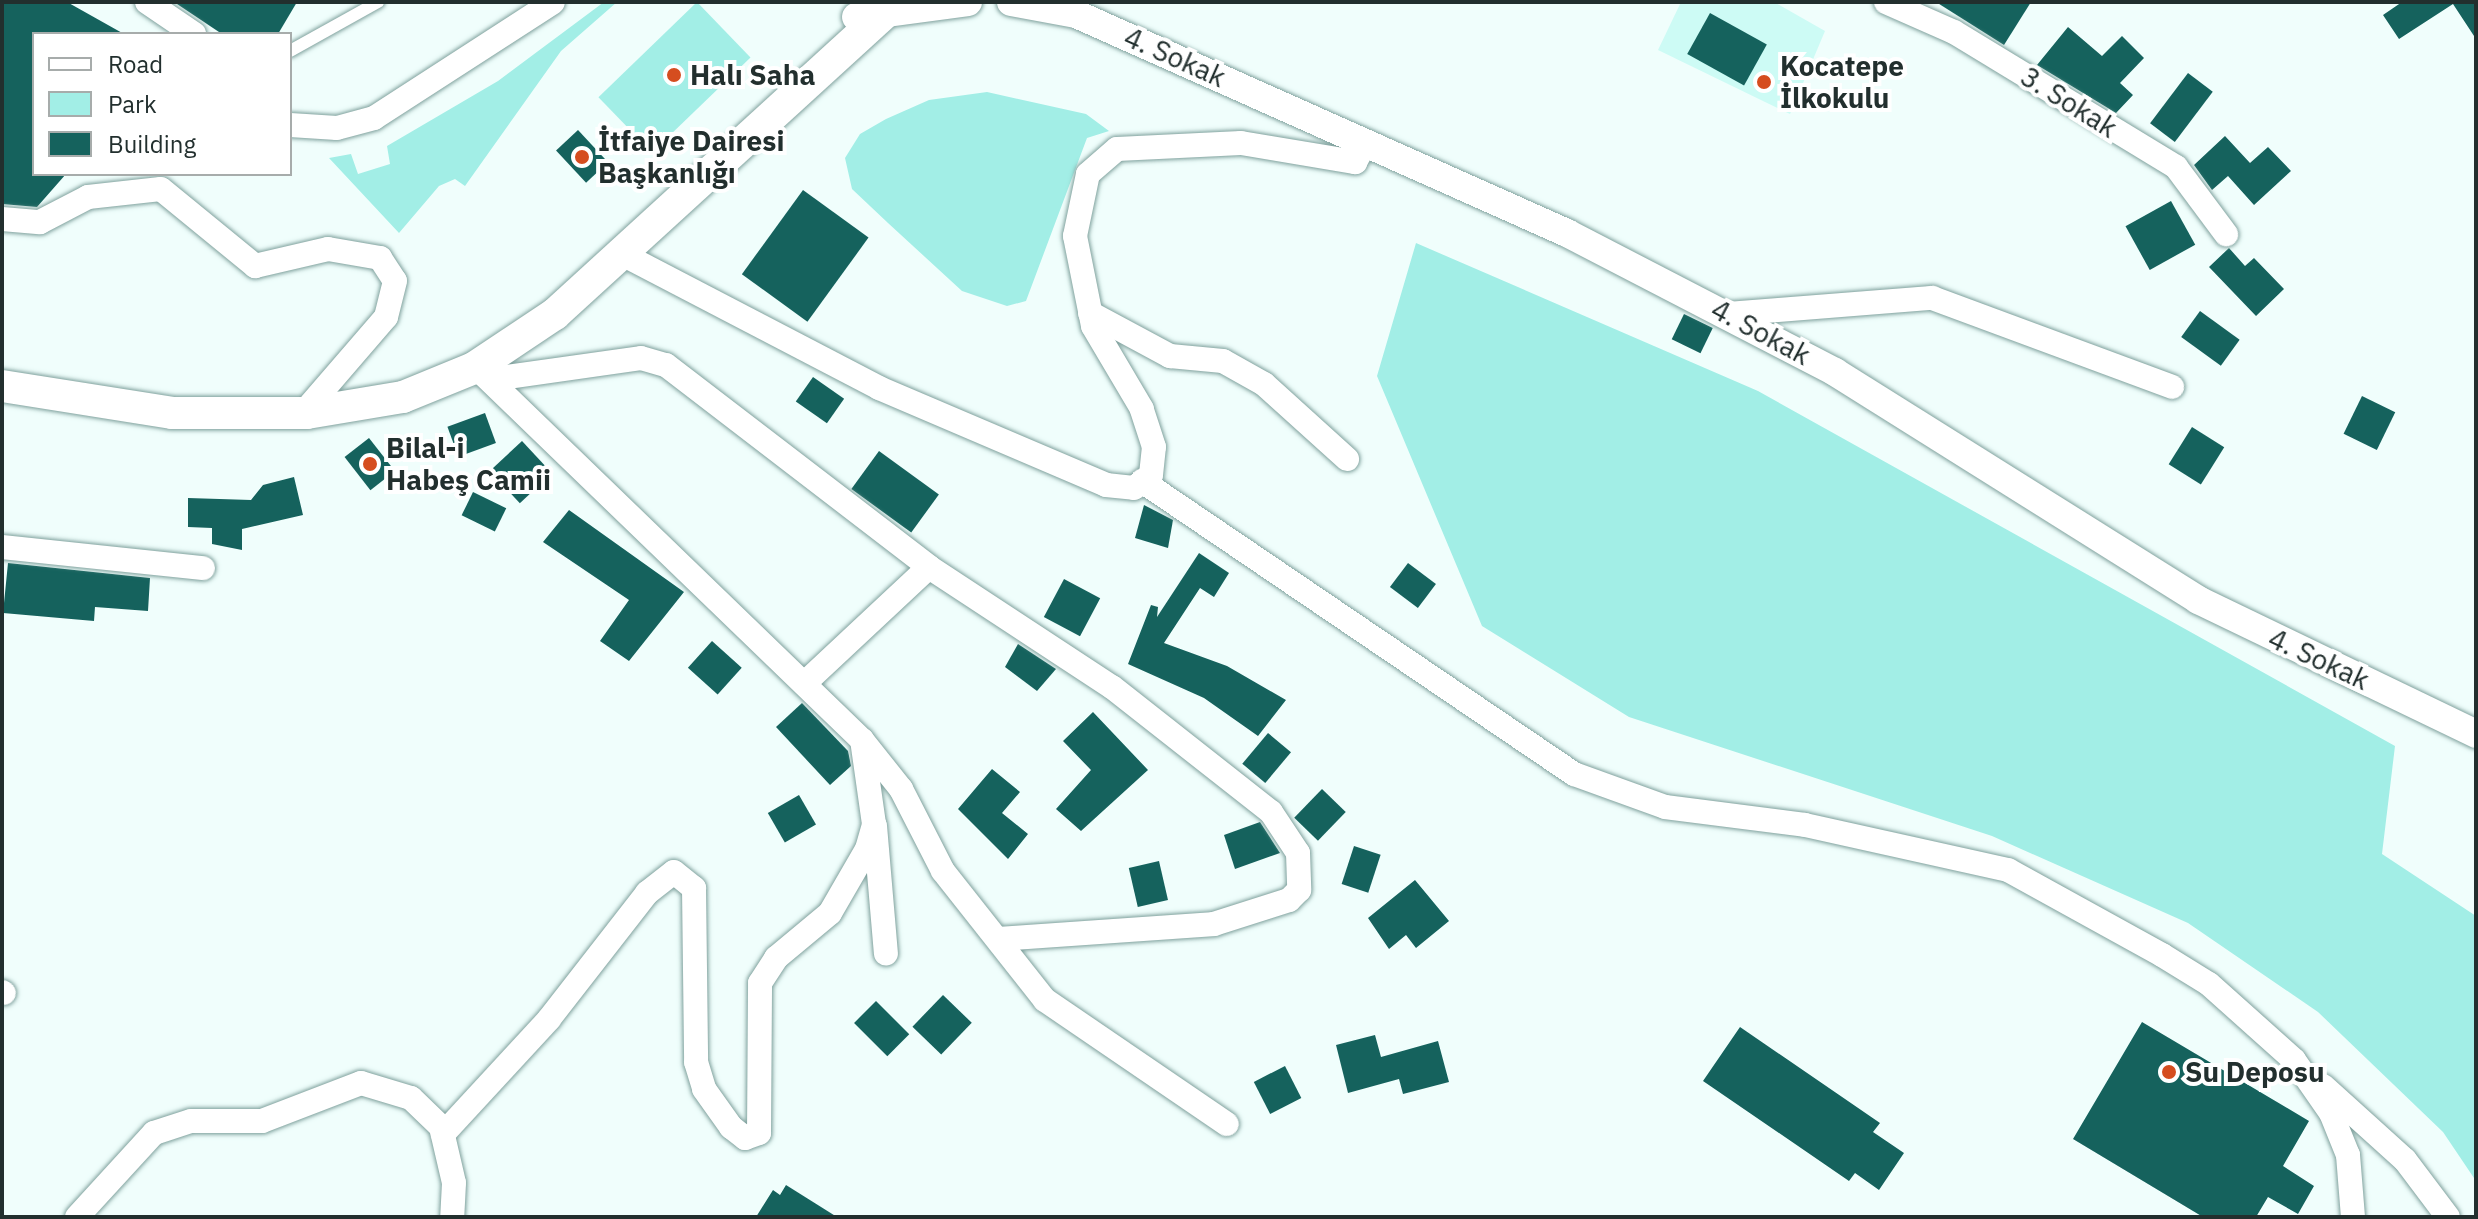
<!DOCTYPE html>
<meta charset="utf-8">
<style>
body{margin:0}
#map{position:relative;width:2478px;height:1219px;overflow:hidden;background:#f0fefc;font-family:"IBM Plex Sans",sans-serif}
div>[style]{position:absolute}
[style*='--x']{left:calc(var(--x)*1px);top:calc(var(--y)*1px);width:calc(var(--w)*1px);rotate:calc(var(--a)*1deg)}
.built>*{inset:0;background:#cdfbf5}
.green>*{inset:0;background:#a2eee6;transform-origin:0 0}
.building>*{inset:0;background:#15625d;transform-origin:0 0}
.roads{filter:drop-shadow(0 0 2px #7fa19d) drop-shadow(0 0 2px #7fa19d)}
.service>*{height:12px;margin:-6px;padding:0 6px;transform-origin:6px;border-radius:6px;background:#fff}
.minor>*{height:24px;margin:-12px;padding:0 12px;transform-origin:12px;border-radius:12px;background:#fff}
.tertiary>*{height:28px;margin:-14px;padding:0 14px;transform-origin:14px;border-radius:14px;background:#fff}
.secondary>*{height:32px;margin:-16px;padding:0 16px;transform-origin:16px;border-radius:16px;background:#fff}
.dots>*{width:22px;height:22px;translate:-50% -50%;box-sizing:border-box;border:4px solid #fff;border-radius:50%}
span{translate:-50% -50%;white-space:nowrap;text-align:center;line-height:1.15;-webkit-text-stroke:8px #fff;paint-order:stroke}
.street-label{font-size:28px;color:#222f2e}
.poi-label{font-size:28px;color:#222f2e;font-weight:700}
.left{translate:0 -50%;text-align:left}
.frame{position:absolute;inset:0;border:4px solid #222f2e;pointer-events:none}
.legend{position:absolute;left:32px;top:32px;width:260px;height:144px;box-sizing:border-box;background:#fff;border:2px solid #a7acab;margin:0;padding:10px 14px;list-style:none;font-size:24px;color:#222f2e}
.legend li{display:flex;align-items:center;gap:16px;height:40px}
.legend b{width:40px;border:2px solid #a7acab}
</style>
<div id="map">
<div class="built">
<i style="clip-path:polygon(1681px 2px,1774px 2px,1825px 31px,1790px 114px,1658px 50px)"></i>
</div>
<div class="green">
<i style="clip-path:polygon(604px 2px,617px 2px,561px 51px,465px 186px,455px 179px,439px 186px,399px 233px,329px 158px,351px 154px,358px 174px,390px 164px,387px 146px,498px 81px)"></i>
<i style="left:697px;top:2px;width:77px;height:137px;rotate:46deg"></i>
<i style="clip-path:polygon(987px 92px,1086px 114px,1109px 131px,1087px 138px,1026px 301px,1007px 306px,962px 291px,888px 223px,852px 189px,845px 158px,860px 134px,886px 119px,929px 100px)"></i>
<i style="clip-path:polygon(1416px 243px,1758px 391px,2395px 746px,2382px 854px,2476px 916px,2476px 1181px,2443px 1132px,2318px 1012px,2188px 923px,1992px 836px,1629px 717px,1482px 626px,1377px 376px)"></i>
</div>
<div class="building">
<i style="clip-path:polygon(2px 2px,67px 2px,124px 34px,34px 34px,34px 174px,66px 174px,37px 207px,2px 204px)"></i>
<i style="clip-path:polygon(174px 2px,297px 2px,278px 34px,222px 34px)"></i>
<i style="clip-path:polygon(1936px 2px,2031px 2px,2004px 45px)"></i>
<i style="clip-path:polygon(2402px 2px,2476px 2px,2476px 39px,2453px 4px,2399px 39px,2383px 15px)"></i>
<i style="left:1710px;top:13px;width:65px;height:47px;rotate:29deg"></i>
<i style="clip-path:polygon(2068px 27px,2102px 56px,2122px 36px,2144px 58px,2120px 83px,2133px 95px,2116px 113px,2037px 65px)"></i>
<i style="left:2188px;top:73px;width:31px;height:63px;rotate:37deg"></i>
<i style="left:578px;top:130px;width:44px;height:30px;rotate:47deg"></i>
<i style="clip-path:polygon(2225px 136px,2250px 163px,2268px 147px,2291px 171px,2254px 205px,2228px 176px,2212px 190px,2194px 165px)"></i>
<i style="left:803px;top:190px;width:81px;height:104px;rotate:36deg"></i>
<i style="left:2171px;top:201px;width:50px;height:52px;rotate:61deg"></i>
<i style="clip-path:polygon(2229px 248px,2245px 266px,2254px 258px,2284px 289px,2256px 316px,2209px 267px)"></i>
<i style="left:2200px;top:311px;width:49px;height:32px;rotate:36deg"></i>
<i style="left:1684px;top:314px;width:32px;height:28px;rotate:26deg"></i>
<i style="left:813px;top:377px;width:38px;height:30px;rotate:35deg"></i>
<i style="left:2362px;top:396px;width:37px;height:42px;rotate:26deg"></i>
<i style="left:485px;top:413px;width:32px;height:40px;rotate:70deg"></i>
<i style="left:2192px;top:427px;width:38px;height:44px;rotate:32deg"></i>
<i style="left:369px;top:438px;width:42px;height:31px;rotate:52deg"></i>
<i style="left:522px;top:441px;width:44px;height:44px;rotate:47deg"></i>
<i style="left:879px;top:451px;width:74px;height:47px;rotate:36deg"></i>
<i style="clip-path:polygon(294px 477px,303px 515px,242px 529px,242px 550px,212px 544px,212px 528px,188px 527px,188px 498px,251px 500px,263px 485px)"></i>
<i style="left:473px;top:492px;width:37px;height:26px;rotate:26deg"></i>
<i style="clip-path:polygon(1144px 505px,1173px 520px,1168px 548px,1135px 538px)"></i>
<i style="clip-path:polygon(569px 510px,684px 592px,629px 661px,600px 641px,629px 600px,543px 542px)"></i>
<i style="clip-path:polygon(1199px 553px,1229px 573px,1214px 597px,1200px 588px,1164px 643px,1227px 666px,1286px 700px,1258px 736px,1204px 698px,1128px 664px,1151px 605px,1158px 607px,1157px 617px)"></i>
<i style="clip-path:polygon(8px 563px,150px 578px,148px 611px,95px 607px,94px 621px,3px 613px)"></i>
<i style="left:1408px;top:563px;width:35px;height:30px;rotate:37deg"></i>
<i style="left:1064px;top:579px;width:41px;height:43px;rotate:28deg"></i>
<i style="left:712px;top:641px;width:40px;height:36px;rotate:42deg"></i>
<i style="clip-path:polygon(1018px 644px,1056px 669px,1037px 691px,1005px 667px)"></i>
<i style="clip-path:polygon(802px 703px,848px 751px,851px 766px,830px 785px,776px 727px)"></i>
<i style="clip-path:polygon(1093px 712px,1148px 770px,1081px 831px,1056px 809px,1091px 770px,1063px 741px)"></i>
<i style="left:1268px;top:733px;width:30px;height:40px;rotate:40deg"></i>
<i style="clip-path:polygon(992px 769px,1020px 792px,1002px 813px,1028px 834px,1008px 859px,958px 809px)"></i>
<i style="left:1322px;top:789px;width:33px;height:40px;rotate:44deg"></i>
<i style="left:799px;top:795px;width:34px;height:36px;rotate:60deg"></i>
<i style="clip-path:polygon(1260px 822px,1280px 853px,1235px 869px,1224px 835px)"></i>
<i style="left:1354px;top:846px;width:28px;height:40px;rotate:18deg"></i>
<i style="left:1159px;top:861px;width:40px;height:31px;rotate:77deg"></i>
<i style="clip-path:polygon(1415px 880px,1449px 921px,1416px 948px,1406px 935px,1389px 949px,1368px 918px)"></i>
<i style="left:943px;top:995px;width:40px;height:44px;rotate:44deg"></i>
<i style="left:876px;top:1001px;width:47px;height:31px;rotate:45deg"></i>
<i style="clip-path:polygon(2142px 1022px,2309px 1121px,2283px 1166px,2314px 1186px,2298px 1214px,2268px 1197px,2256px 1217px,2203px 1217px,2073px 1139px)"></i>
<i style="clip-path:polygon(1740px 1027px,1880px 1123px,1873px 1132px,1904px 1153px,1879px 1190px,1855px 1173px,1849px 1181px,1703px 1081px)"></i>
<i style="clip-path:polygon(1375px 1035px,1381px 1057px,1438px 1041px,1449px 1082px,1403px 1094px,1399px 1079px,1348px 1093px,1336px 1045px)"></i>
<i style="left:1285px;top:1066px;width:36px;height:35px;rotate:63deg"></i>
<i style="clip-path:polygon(786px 1185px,837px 1217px,756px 1217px,773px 1190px,780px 1195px)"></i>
</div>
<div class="roads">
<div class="service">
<i style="--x:290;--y:51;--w:101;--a:-29.1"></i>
</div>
<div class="minor">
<i style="--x:147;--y:2;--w:57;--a:34.2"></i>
<i style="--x:1886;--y:2;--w:74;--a:23.8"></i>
<i style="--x:1954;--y:32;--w:260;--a:31.3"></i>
<i style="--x:2176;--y:167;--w:84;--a:53.3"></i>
<i style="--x:290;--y:125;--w:47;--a:3.7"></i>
<i style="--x:337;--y:128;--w:38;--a:-15"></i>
<i style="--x:374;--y:118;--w:213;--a:-32.9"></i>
<i style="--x:2;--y:219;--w:38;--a:5"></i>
<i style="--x:40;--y:222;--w:54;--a:-27.5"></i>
<i style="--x:88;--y:197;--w:73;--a:-6.3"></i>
<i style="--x:161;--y:189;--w:122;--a:39.3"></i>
<i style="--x:255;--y:266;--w:75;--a:-13.1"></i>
<i style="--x:328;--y:249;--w:53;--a:9.8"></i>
<i style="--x:380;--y:258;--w:27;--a:57"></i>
<i style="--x:395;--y:281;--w:37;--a:104"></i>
<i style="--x:386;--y:317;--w:115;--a:130.8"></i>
<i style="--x:620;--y:253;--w:292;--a:27.5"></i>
<i style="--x:879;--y:388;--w:247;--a:23.1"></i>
<i style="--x:1106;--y:485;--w:28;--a:6"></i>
<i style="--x:1134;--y:488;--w:21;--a:-37"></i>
<i style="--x:1151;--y:475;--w:28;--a:-84"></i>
<i style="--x:1154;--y:447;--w:40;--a:-108"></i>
<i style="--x:1142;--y:409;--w:96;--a:-120.6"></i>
<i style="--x:1093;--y:326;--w:92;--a:-101.3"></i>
<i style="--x:1075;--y:236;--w:63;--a:-78.2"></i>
<i style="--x:1088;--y:174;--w:38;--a:-41"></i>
<i style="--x:1117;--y:149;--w:124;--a:-2.8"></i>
<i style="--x:1241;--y:143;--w:116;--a:9.5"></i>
<i style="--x:1355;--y:162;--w:22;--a:-60"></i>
<i style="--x:1090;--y:313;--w:91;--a:28.3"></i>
<i style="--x:1170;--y:356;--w:53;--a:5.4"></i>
<i style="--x:1223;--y:361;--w:47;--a:29.3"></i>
<i style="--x:1264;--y:384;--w:112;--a:42.1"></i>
<i style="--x:1727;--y:314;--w:206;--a:-4.5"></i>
<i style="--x:1932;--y:298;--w:256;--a:20.3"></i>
<i style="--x:482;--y:373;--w:528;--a:44"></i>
<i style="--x:862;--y:740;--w:63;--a:51.5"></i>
<i style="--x:901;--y:789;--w:92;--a:62.9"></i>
<i style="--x:943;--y:871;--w:164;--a:51.7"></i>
<i style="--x:1045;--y:1000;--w:220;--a:34.3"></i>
<i style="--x:493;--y:379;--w:149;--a:-8.1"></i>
<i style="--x:641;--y:358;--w:26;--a:16"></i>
<i style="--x:666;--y:365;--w:332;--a:37.5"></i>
<i style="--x:929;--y:567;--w:219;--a:33.3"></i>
<i style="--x:1112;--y:687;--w:202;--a:38.2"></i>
<i style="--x:1271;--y:812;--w:49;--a:56.6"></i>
<i style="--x:1298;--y:853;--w:37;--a:88"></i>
<i style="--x:1299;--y:890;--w:14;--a:135"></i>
<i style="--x:1289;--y:900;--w:79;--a:162.3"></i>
<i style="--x:1214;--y:924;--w:215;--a:176"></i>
<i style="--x:1142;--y:481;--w:522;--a:34.15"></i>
<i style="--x:1574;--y:774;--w:97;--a:19.9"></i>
<i style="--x:1665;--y:807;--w:141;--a:7.3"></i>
<i style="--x:1805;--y:825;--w:208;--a:12.5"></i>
<i style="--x:2008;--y:870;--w:176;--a:28.9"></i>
<i style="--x:2162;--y:955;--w:55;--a:31.7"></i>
<i style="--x:2209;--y:984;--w:114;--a:41.8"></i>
<i style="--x:2294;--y:1060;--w:65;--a:55.1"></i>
<i style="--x:2331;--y:1113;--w:45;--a:68"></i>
<i style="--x:2348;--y:1155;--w:62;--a:85.4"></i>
<i style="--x:2;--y:547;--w:202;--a:6"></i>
<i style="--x:807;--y:681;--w:167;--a:-43.1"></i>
<i style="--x:875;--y:826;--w:128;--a:85.1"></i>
<i style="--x:2;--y:992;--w:2;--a:27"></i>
<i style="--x:2323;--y:1086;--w:110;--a:42.1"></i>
<i style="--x:2405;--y:1160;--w:71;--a:53"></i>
<i style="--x:443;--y:1134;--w:156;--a:-47.3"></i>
<i style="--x:549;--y:1019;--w:160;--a:-52.1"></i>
<i style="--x:647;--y:893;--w:34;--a:-38"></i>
<i style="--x:674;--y:872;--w:26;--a:39"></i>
<i style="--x:694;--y:888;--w:174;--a:89.3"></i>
<i style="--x:696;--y:1062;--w:28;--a:73"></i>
<i style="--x:704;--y:1089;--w:47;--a:54.6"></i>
<i style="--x:731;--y:1127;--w:18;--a:38"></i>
<i style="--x:745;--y:1138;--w:15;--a:-20"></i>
<i style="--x:759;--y:1133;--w:150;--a:-89.6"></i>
<i style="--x:760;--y:983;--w:30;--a:-57"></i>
<i style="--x:776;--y:958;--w:70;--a:-39.8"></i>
<i style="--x:830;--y:913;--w:74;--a:-60"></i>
<i style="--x:867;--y:849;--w:26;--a:-74"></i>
<i style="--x:874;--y:824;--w:85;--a:-98.1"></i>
<i style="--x:77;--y:1217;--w:114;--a:-47.5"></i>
<i style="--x:154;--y:1133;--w:39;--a:-18"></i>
<i style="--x:191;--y:1121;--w:71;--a:0"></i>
<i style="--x:262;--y:1121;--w:106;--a:-21"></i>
<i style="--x:361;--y:1083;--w:52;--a:16.7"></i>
<i style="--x:411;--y:1098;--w:42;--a:44"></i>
<i style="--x:441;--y:1127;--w:57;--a:76.9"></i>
<i style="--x:454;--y:1183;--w:34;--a:93"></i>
</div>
<div class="tertiary">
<i style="--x:1011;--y:2;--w:66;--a:10.5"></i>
<i style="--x:1076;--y:14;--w:538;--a:24.04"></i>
<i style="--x:1567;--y:233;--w:302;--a:27.4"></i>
<i style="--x:1835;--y:372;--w:429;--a:32.1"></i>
<i style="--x:2198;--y:600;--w:309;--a:25.7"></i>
<i style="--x:856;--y:17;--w:113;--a:-7.6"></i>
</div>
<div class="secondary">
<i style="--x:2;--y:386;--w:172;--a:9"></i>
<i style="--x:172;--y:413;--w:135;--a:0"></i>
<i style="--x:307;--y:413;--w:97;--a:-9.5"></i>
<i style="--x:403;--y:397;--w:77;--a:-22.2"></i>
<i style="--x:474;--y:368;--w:97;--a:-33.7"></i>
<i style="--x:555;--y:314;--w:463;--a:-42.4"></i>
</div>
</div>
<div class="dots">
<i style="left:674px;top:75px;background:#d54d1f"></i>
<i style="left:1764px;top:82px;background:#d54d1f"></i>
<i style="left:582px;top:157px;background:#d54d1f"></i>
<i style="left:370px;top:464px;background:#d54d1f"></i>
<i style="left:2169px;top:1072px;background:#d54d1f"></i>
</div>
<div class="street-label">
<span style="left:1175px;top:57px;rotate:24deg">4. Sokak</span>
<span style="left:2069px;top:102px;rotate:32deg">3. Sokak</span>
<span style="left:1761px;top:332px;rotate:28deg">4. Sokak</span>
<span style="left:2319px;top:659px;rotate:25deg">4. Sokak</span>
</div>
<div class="poi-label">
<span class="left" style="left:1780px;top:82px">Kocatepe<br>İlkokulu</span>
<span class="left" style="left:690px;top:75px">Halı Saha</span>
<span class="left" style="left:598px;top:157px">İtfaiye Dairesi<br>Başkanlığı</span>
<span class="left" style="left:386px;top:464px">Bilal-i<br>Habeş Camii</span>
<span class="left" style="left:2185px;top:1072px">Su Deposu</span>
</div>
<div class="frame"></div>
<ul class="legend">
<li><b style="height:10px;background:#fff"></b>Road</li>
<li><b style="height:22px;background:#a2eee6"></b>Park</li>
<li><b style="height:22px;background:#15625d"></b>Building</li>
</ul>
</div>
